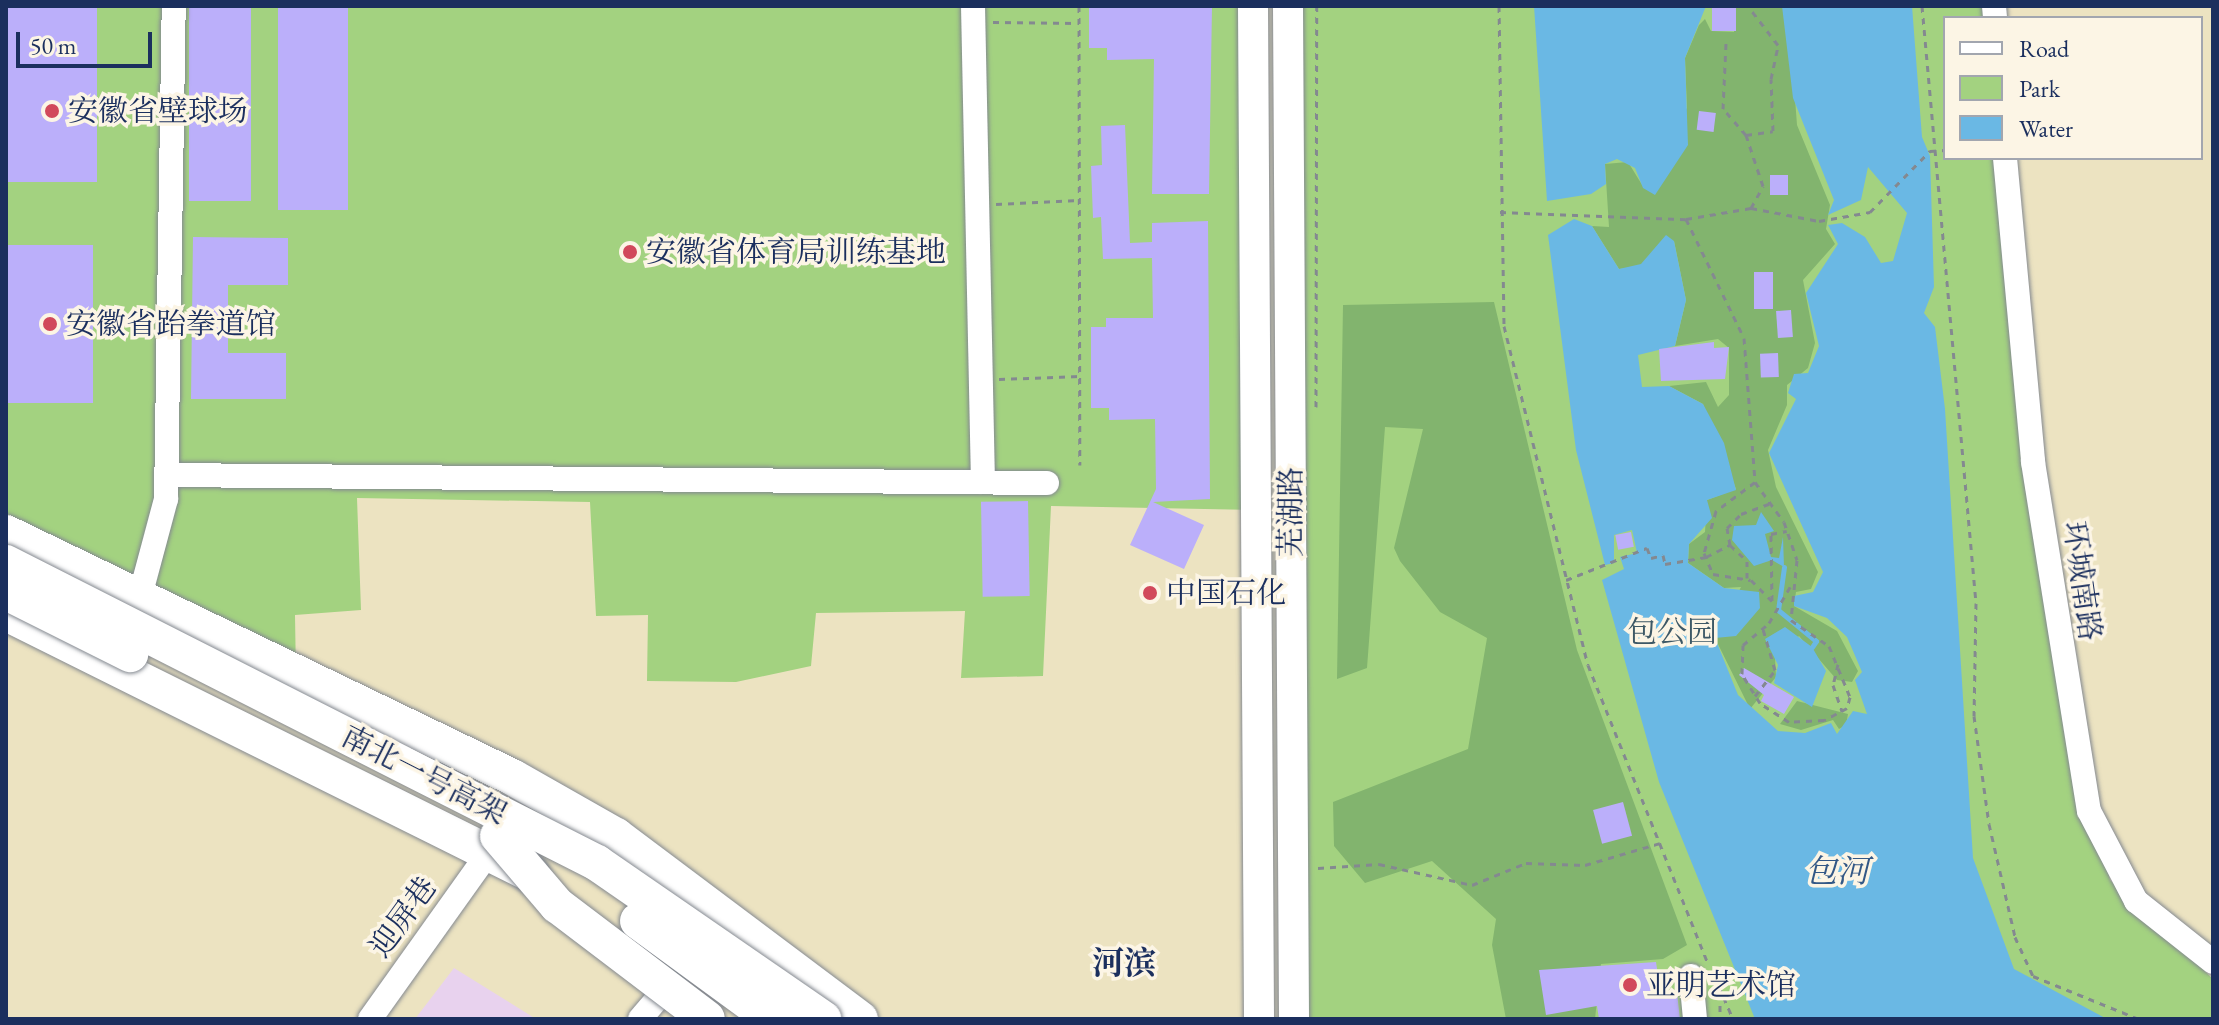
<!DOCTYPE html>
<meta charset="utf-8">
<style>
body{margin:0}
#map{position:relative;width:2219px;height:1025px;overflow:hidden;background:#ece3c1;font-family:"EB Garamond","Noto Serif SC",serif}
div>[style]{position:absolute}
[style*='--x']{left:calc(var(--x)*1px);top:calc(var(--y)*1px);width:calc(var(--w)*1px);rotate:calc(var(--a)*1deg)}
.built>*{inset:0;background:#e8d2ee}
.green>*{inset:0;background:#a3d280}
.forest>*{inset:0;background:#82b46e}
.water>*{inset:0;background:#6ab8e4}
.stream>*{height:5px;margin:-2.5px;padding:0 2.5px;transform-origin:2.5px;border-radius:2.5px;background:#6ab8e4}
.building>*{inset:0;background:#bbaffa;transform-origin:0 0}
.path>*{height:3px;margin-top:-1.5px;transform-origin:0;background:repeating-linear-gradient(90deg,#848990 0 6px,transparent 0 12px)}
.roads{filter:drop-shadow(0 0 2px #848990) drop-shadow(0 0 2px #848990)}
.minor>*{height:24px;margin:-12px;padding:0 12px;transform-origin:12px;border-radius:12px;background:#fff}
.major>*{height:30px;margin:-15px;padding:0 15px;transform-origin:15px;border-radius:15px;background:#fff}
.highway>*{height:36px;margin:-18px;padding:0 18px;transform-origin:18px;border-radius:18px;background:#fff}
.bridges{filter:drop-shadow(0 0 2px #848990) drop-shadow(0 0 2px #848990)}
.highway-bridge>*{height:36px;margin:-18px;padding:0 18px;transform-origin:18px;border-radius:18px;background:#fff}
.dots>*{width:22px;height:22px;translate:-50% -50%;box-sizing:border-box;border:4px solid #fcf5e5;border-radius:50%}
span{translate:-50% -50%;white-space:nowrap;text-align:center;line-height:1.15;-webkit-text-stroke:7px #fcf5e5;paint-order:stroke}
.poi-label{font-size:30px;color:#1b2f5e}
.left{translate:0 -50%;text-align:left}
.street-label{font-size:30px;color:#1b2f5e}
.park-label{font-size:30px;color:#3d5866}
.water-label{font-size:32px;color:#335886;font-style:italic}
.neighbourhood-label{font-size:32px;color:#1b2f5e;font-weight:700}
.frame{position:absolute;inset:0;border:8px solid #1b2f5e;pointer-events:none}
.legend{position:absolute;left:1943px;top:16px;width:260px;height:144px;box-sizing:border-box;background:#fcf5e5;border:2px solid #a2a6af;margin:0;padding:10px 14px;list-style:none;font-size:24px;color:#1b2f5e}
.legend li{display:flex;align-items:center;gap:16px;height:40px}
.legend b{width:40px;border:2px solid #a2a6af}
.scale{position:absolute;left:16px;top:32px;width:136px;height:36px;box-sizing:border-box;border:4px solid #1b2f5e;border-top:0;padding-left:10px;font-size:24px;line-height:28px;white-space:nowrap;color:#1b2f5e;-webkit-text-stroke:6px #fcf5e5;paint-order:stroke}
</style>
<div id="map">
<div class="built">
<i style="clip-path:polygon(454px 968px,536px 1019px,415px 1019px)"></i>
</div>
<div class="green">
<i style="clip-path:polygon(6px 6px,1253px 6px,1256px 510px,1051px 506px,1043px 676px,961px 678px,965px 611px,816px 613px,811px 666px,736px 682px,647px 681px,648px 615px,596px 616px,590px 502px,357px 498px,361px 610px,295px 615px,296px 677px,6px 533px)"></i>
<i style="clip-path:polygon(1288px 6px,1996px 6px,1997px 18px,1945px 18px,1945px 158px,2009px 158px,2058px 664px,2110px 880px,2213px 979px,2213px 1019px,1294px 1019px)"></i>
</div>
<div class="forest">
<i style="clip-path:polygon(1736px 6px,1782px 6px,1789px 19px,1797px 125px,1830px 205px,1826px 229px,1835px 244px,1803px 280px,1815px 343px,1808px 368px,1787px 385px,1787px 405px,1768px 450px,1776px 487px,1818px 572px,1811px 589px,1796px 592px,1794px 606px,1837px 631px,1858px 671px,1852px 682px,1837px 680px,1799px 636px,1775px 657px,1776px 677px,1750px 709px,1715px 638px,1741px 587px,1724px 588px,1688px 563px,1689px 544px,1705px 532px,1707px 500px,1736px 489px,1703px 404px,1669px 386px,1706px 382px,1718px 407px,1729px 395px,1729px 348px,1718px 339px,1675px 346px,1686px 300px,1674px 241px,1641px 267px,1619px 269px,1592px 226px,1609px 227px,1605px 164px,1628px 162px,1644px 188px,1687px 108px,1685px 58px,1699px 25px,1705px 19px,1711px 31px,1734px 32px)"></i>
<i style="clip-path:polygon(1494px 302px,1577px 650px,1687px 945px,1663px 959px,1601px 964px,1595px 1019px,1506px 1019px,1492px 945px,1496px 919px,1432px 861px,1365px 883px,1334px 846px,1333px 802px,1468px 749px,1487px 638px,1440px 612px,1400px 561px,1394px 548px,1423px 429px,1385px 427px,1367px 668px,1337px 679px,1343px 305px)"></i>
<i style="clip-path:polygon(1797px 701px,1848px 714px,1846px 725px,1839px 729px,1833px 720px,1801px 730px,1780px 724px)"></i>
</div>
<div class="water">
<i style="clip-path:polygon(1534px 6px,1706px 6px,1685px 58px,1688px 145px,1655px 195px,1643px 188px,1635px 168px,1617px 159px,1605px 164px,1606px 184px,1591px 194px,1547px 201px)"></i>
<i style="clip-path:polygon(1782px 6px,1912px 6px,1922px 137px,1930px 156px,1934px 287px,1924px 313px,1935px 327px,1945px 409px,1973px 858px,2014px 969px,2107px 1019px,1755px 1019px,1659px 782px,1602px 580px,1624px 569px,1620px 557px,1637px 553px,1632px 530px,1614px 535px,1614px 563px,1605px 565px,1576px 450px,1548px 235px,1574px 219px,1592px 226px,1619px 269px,1641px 264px,1666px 235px,1674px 241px,1686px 300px,1675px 346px,1638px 355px,1642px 387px,1669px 386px,1703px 404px,1724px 443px,1736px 490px,1707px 500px,1712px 518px,1689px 544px,1688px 563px,1724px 588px,1759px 592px,1760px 608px,1736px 636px,1715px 638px,1738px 695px,1778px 731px,1805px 733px,1831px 723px,1837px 734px,1853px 711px,1867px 714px,1855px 680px,1862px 672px,1847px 637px,1827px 618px,1794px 606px,1794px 596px,1813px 592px,1823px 572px,1769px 453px,1796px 399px,1788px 393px,1794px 374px,1808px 373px,1819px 346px,1806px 293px,1838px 244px,1828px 225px,1842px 223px,1865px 237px,1881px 263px,1893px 261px,1907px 213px,1868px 167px,1861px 200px,1828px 215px,1834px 200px,1793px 98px)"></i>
<i style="clip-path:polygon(1761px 512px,1774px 531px,1765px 534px,1771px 557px,1779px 558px,1783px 537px,1784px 567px,1772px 560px,1754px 566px,1732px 540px,1734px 526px,1756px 525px)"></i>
<i style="clip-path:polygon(1785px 627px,1812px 647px,1826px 671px,1812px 707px,1774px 683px,1778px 665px,1765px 639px)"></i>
</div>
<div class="stream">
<i style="--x:1784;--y:567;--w:43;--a:97.9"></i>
<i style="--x:1778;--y:610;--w:49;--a:39.2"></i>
<i style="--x:1816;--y:641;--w:7;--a:124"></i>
</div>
<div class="building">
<i style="left:6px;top:6px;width:91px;height:176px"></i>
<i style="left:189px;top:6px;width:62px;height:195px"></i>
<i style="left:278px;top:6px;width:70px;height:204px"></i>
<i style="clip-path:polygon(1089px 6px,1212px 6px,1209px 194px,1152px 194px,1154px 59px,1107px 60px,1107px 48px,1089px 48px)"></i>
<i style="left:1712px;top:6px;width:24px;height:25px"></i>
<i style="left:1699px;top:111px;width:17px;height:19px;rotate:7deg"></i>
<i style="clip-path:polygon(1125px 125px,1130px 243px,1152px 242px,1152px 223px,1208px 221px,1210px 499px,1153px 502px,1204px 525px,1184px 569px,1130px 545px,1156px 489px,1155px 419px,1109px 420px,1109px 408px,1091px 408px,1091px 327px,1106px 327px,1106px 318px,1153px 318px,1152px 258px,1103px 259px,1101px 217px,1093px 218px,1091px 166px,1102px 165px,1101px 126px)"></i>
<i style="left:1770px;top:175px;width:18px;height:20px"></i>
<i style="clip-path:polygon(193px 237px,288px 238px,288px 285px,228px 285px,228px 353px,286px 353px,286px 399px,191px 399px)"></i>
<i style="left:6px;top:245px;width:87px;height:158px"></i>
<i style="left:1773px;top:272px;width:37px;height:19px;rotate:90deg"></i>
<i style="left:1791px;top:310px;width:27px;height:15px;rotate:86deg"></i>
<i style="clip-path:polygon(1714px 342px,1714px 348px,1729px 347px,1725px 379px,1661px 381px,1659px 349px)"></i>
<i style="left:1778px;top:353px;width:24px;height:18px;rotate:88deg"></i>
<i style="left:1028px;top:501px;width:95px;height:47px;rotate:89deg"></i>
<i style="left:1631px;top:532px;width:15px;height:16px;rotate:79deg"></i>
<i style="clip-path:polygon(1744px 668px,1794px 697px,1784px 714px,1761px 701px,1764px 695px,1739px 675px)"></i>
<i style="left:1623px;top:802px;width:35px;height:31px;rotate:75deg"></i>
<i style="clip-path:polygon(1656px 962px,1661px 995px,1677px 993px,1680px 1019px,1599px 1019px,1597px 1006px,1546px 1015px,1539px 970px)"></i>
</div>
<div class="path">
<i style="--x:1079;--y:6;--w:459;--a:89.9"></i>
<i style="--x:1499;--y:6;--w:320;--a:89.1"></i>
<i style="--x:1504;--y:326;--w:349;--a:76.1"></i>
<i style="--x:1588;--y:665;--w:319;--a:68.1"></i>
<i style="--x:1922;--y:6;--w:599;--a:84.83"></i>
<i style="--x:1976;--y:603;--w:113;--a:91"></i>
<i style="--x:1974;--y:716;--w:109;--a:82.1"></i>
<i style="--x:1989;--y:824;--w:116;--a:77"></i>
<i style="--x:2015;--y:937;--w:43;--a:65.2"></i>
<i style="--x:2033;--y:976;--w:114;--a:22.1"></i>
<i style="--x:993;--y:22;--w:84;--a:0.7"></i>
<i style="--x:1746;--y:135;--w:27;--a:-8"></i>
<i style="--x:1773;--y:131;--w:52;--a:-92.2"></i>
<i style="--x:1771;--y:79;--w:35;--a:-78"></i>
<i style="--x:1778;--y:45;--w:49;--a:-127.6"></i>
<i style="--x:996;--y:204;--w:83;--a:-2.8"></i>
<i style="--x:1751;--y:208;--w:69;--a:10.8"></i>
<i style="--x:1819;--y:221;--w:52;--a:-10"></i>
<i style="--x:1870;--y:212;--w:86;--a:-45.5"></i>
<i style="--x:1930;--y:151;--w:15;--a:-4"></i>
<i style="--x:1500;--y:212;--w:186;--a:2.2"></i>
<i style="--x:1686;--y:219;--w:132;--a:64"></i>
<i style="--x:1744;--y:338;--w:144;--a:85.6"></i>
<i style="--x:1755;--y:482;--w:49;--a:54.1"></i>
<i style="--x:1784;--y:522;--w:40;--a:71.1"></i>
<i style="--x:1797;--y:560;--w:60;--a:95.7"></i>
<i style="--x:1791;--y:620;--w:46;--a:34.4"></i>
<i style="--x:1829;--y:646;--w:55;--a:67.6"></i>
<i style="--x:1850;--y:697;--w:11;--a:105"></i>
<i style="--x:1847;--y:708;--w:26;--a:152"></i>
<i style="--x:1824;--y:720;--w:35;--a:177"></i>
<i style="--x:1789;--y:722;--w:35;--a:-147"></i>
<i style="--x:1760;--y:703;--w:34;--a:-122"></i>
<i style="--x:1742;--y:674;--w:29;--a:-88"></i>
<i style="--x:1743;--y:645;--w:34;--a:-40"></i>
<i style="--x:1769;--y:623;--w:42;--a:-59.7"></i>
<i style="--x:1686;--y:219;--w:66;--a:-9.6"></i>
<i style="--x:1751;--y:208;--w:25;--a:-61"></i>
<i style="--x:1763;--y:186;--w:54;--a:-108.4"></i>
<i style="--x:1746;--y:135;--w:35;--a:-131"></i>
<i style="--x:1723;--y:109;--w:67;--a:-87.4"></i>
<i style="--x:999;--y:379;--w:81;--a:-2.1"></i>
<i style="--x:1316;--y:407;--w:401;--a:-89.9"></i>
<i style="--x:1755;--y:482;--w:49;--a:143.4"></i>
<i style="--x:1716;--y:511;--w:44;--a:105.9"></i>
<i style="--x:1704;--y:553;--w:23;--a:67"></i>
<i style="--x:1713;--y:574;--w:38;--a:9"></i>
<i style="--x:1751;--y:580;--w:35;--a:45"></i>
<i style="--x:1730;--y:545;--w:23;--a:43"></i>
<i style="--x:1747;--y:561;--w:17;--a:90"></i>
<i style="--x:1566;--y:580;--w:87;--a:-21.6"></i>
<i style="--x:1647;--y:548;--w:11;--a:68"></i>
<i style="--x:1651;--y:558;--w:12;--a:-14"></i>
<i style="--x:1663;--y:555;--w:9;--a:77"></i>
<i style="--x:1665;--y:564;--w:42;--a:-9.7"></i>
<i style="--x:1706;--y:557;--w:27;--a:-27"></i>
<i style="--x:1730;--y:545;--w:17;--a:-100"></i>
<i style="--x:1727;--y:528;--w:20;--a:-45"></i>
<i style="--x:1741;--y:514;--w:30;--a:-20"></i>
<i style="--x:1772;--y:601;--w:67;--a:-90.9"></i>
<i style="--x:1771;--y:534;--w:16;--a:-11"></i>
<i style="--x:1838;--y:664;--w:22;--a:103"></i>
<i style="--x:1833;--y:685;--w:28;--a:71"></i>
<i style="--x:1755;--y:696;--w:33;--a:-52"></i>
<i style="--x:1775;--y:670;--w:43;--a:-106.3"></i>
<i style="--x:1318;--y:868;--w:61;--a:-3.8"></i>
<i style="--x:1379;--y:864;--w:95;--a:12.7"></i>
<i style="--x:1472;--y:885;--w:58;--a:-22.2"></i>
<i style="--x:1526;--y:863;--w:59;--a:1.9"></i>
<i style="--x:1585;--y:865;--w:78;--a:-16.3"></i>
<i style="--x:1714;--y:975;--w:48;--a:66.6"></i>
<i style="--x:1720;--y:994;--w:25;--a:90"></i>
</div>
<div class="roads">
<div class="minor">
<i style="--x:973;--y:6;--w:476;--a:88.8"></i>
<i style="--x:1994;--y:6;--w:12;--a:85"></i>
<i style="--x:2005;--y:158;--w:305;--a:84.7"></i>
<i style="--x:2033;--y:462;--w:353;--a:80.9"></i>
<i style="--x:2089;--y:811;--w:102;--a:62.4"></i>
<i style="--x:2136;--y:901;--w:98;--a:38.4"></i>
<i style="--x:166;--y:475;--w:881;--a:0.52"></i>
<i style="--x:143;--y:585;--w:89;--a:-75"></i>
<i style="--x:166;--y:499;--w:493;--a:-89.1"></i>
<i style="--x:1691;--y:976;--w:43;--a:84.7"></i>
<i style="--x:370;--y:1019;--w:205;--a:-54.5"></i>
<i style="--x:640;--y:1019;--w:54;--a:-49.5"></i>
</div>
<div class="major">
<i style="--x:1253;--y:6;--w:1013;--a:89.66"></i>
<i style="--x:1288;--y:6;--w:1013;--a:89.66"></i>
</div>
<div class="highway">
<i style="--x:6;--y:533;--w:562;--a:25.74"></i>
<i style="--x:512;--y:777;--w:120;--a:29.6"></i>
<i style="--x:616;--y:836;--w:305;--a:36.9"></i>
<i style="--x:6;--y:613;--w:586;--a:26.43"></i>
</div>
</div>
<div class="bridges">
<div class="highway-bridge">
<i style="--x:6;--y:563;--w:663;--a:26.91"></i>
<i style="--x:597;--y:863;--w:275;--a:34.6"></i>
<i style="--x:6;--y:592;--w:139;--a:26.6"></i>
<i style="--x:498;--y:836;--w:91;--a:49.5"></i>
<i style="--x:557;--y:905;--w:188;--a:37.2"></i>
<i style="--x:638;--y:921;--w:166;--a:36.2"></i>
</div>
</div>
<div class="dots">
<i style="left:52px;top:111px;background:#d1495b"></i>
<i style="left:630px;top:252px;background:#d1495b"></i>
<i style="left:50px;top:324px;background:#d1495b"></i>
<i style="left:1150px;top:593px;background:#d1495b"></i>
<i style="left:1630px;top:985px;background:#d1495b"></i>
</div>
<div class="poi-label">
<span class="left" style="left:68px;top:111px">安徽省壁球场</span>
<span class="left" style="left:646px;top:252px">安徽省体育局训练基地</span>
<span class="left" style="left:66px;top:324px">安徽省跆拳道馆</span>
<span class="left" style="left:1166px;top:593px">中国石化</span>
<span class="left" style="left:1646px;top:985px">亚明艺术馆</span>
</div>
<div class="street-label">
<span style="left:1291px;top:512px;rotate:-90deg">芜湖路</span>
<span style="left:2082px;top:581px;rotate:82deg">环城南路</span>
<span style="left:424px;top:775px;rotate:27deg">南北一号高架</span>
<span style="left:403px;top:917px;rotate:-54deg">迎屏巷</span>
</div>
<div class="park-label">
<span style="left:1672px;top:632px">包公园</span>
</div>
<div class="water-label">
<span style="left:1837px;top:871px">包河</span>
</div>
<div class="neighbourhood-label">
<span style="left:1124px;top:963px">河滨</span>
</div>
<div class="frame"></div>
<ul class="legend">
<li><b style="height:10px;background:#fff"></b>Road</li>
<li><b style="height:22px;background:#a3d280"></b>Park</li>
<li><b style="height:22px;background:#6ab8e4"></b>Water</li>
</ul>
<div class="scale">50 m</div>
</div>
